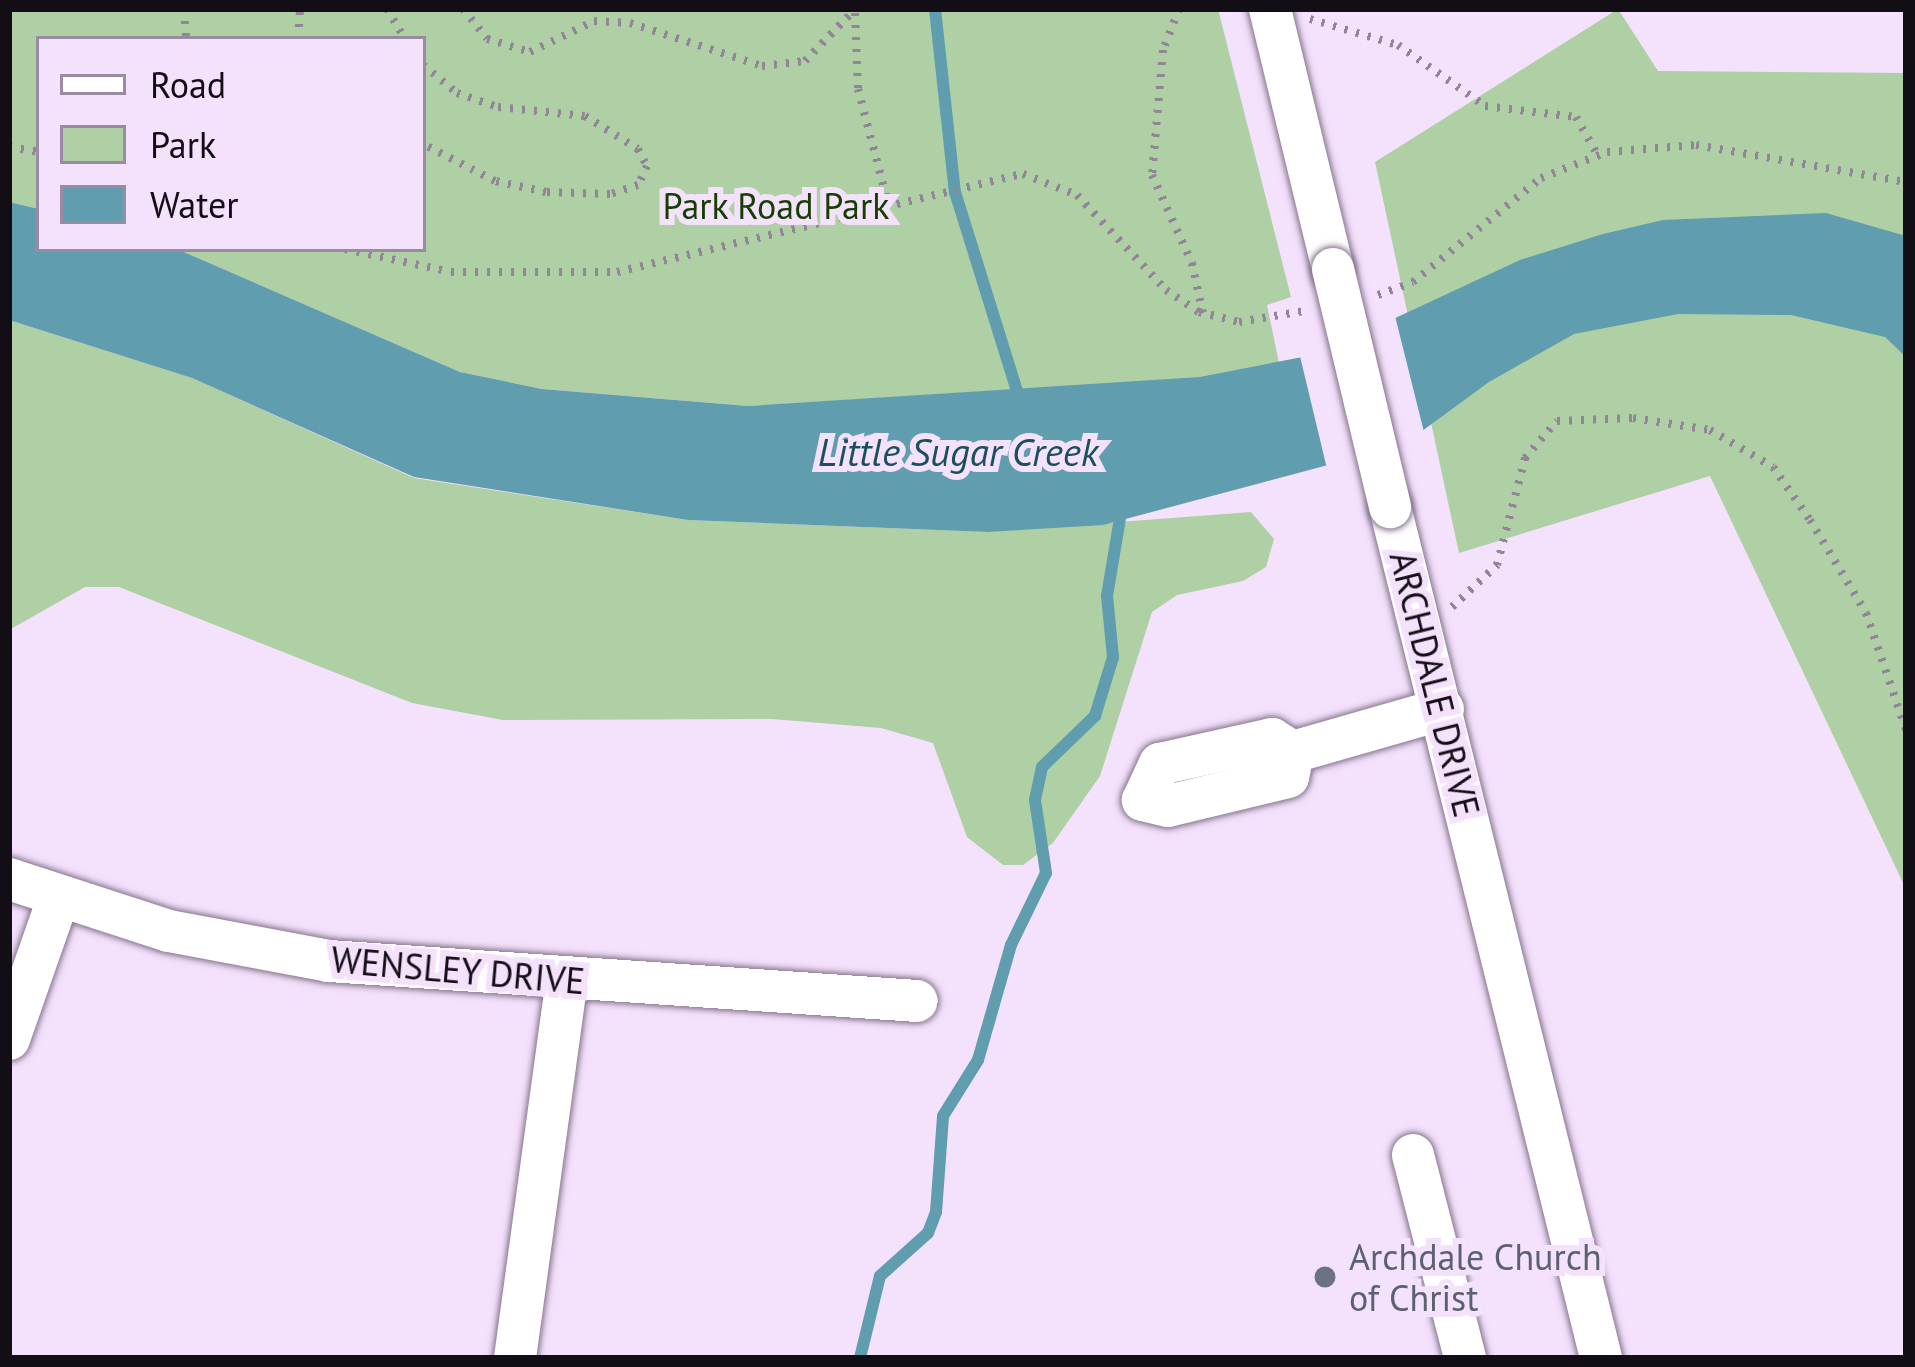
<!DOCTYPE html>
<style>
body{margin:0}
#map{position:relative;width:1915px;height:1367px;overflow:hidden;background:#f4e1fc;font-family:"PT Sans",sans-serif}
div>[style]{position:absolute}
[style*='--x']{left:calc(var(--x)*1px);top:calc(var(--y)*1px);width:calc(var(--w)*1px);rotate:calc(var(--a)*1deg)}
.green>*{inset:0;background:#afcfa5}
.water>*{inset:0;background:#609dae}
.pier>*{inset:0;background:#f4e1fc}
.stream>*{height:12px;margin:-6px;padding:0 6px;transform-origin:6px;border-radius:6px;background:#609dae}
.path>*{height:8px;margin-top:-4px;transform-origin:0;background:repeating-linear-gradient(90deg,#928597 0 3px,transparent 0 12px)}
.roads{filter:drop-shadow(0 0 3px #86758d) drop-shadow(0 0 3px #86758d)}
.minor>*{height:42px;margin:-21px;padding:0 21px;transform-origin:21px;border-radius:21px;background:#fff}
.bridges{filter:drop-shadow(0 0 3px #86758d) drop-shadow(0 0 3px #86758d)}
.minor-bridge>*{height:42px;margin:-21px;padding:0 21px;transform-origin:21px;border-radius:21px;background:#fff}
.dots>*{width:33px;height:33px;translate:-50% -50%;box-sizing:border-box;border:6px solid #f4e1fc;border-radius:50%}
span{translate:-50% -50%;white-space:nowrap;text-align:center;line-height:1.15;-webkit-text-stroke:12px #f4e1fc;paint-order:stroke}
.park-label{font-size:36px;color:#153e01}
.street-label{font-size:36px;color:#130d15}
.worship-label{font-size:36px;color:#5b616d}
.left{translate:0 -50%;text-align:left}
.water-label{font-size:39px;color:#1a4f5d;font-style:italic}
.frame{position:absolute;inset:0;border:12px solid #130d15;pointer-events:none}
.legend{position:absolute;left:36px;top:36px;width:390px;height:216px;box-sizing:border-box;background:#f4e1fc;border:3px solid #9a8ca0;margin:0;padding:15px 21px;list-style:none;font-size:36px;color:#130d15}
.legend li{display:flex;align-items:center;gap:24px;height:60px}
.legend b{width:60px;border:3px solid #9a8ca0}
</style>
<div id="map">
<div class="green">
<i style="clip-path:polygon(9px 9px,1218px 9px,1291px 297px,1267px 305px,1281px 373px,748px 406px,542px 389px,460px 372px,177px 249px,423px 249px,423px 39px,39px 39px,39px 209px,9px 202px)"></i>
<i style="clip-path:polygon(1618px 9px,1658px 71px,1906px 73px,1906px 889px,1710px 476px,1459px 553px,1375px 162px)"></i>
<i style="clip-path:polygon(9px 320px,192px 378px,414px 478px,688px 520px,988px 532px,1251px 512px,1274px 539px,1266px 567px,1243px 581px,1177px 595px,1152px 612px,1100px 776px,1053px 843px,1023px 865px,1003px 865px,967px 837px,933px 743px,881px 728px,772px 719px,503px 720px,412px 703px,119px 587px,85px 587px,9px 630px)"></i>
</div>
<div class="water">
<i style="clip-path:polygon(9px 202px,39px 209px,39px 249px,177px 249px,460px 372px,542px 389px,748px 406px,1200px 377px,1318px 354px,1520px 260px,1603px 234px,1663px 220px,1826px 213px,1906px 236px,1906px 357px,1885px 337px,1791px 315px,1678px 314px,1574px 334px,1489px 382px,1403px 445px,1103px 525px,988px 532px,688px 520px,414px 477px,192px 378px,9px 320px)"></i>
</div>
<div class="pier">
<i style="clip-path:polygon(1395px 316px,1425px 436px,1406px 450px,1328px 473px,1299px 352px)"></i>
</div>
<div class="stream">
<i style="--x:935;--y:9;--w:184;--a:83.8"></i>
<i style="--x:955;--y:192;--w:216;--a:72.7"></i>
<i style="--x:860;--y:1358;--w:84;--a:-76.3"></i>
<i style="--x:880;--y:1276;--w:64;--a:-41.9"></i>
<i style="--x:928;--y:1233;--w:22;--a:-69"></i>
<i style="--x:936;--y:1212;--w:96;--a:-85.8"></i>
<i style="--x:943;--y:1116;--w:66;--a:-58"></i>
<i style="--x:978;--y:1060;--w:120;--a:-74"></i>
<i style="--x:1011;--y:945;--w:80;--a:-64.1"></i>
<i style="--x:1046;--y:873;--w:74;--a:-98.6"></i>
<i style="--x:1035;--y:800;--w:34;--a:-78"></i>
<i style="--x:1042;--y:767;--w:74;--a:-43.9"></i>
<i style="--x:1095;--y:716;--w:62;--a:-73"></i>
<i style="--x:1113;--y:657;--w:61;--a:-95.6"></i>
<i style="--x:1107;--y:596;--w:91;--a:-80.5"></i>
</div>
<div class="path">
<i style="--x:184;--y:9;--w:30;--a:86"></i>
<i style="--x:387;--y:9;--w:35;--a:59"></i>
<i style="--x:463;--y:9;--w:38;--a:51"></i>
<i style="--x:487;--y:39;--w:45;--a:16.8"></i>
<i style="--x:530;--y:52;--w:71;--a:-25.8"></i>
<i style="--x:594;--y:21;--w:36;--a:3"></i>
<i style="--x:630;--y:23;--w:139;--a:18"></i>
<i style="--x:762;--y:66;--w:43;--a:-6.6"></i>
<i style="--x:805;--y:61;--w:72;--a:-46.1"></i>
<i style="--x:1179;--y:9;--w:44;--a:111.3"></i>
<i style="--x:1163;--y:50;--w:125;--a:95"></i>
<i style="--x:1152;--y:175;--w:97;--a:65.6"></i>
<i style="--x:1192;--y:263;--w:52;--a:77.8"></i>
<i style="--x:855;--y:13;--w:76;--a:87.7"></i>
<i style="--x:858;--y:89;--w:118;--a:75.3"></i>
<i style="--x:1310;--y:19;--w:92;--a:16.5"></i>
<i style="--x:1398;--y:45;--w:106;--a:35"></i>
<i style="--x:1485;--y:106;--w:92;--a:6.9"></i>
<i style="--x:1576;--y:117;--w:43;--a:60.4"></i>
<i style="--x:298;--y:39;--w:30;--a:-86"></i>
<i style="--x:423;--y:65;--w:44;--a:39.5"></i>
<i style="--x:457;--y:93;--w:43;--a:18.9"></i>
<i style="--x:498;--y:107;--w:87;--a:5.9"></i>
<i style="--x:585;--y:116;--w:62;--a:31.9"></i>
<i style="--x:638;--y:149;--w:19;--a:62"></i>
<i style="--x:647;--y:166;--w:21;--a:115"></i>
<i style="--x:638;--y:185;--w:29;--a:162"></i>
<i style="--x:610;--y:194;--w:64;--a:-178.2"></i>
<i style="--x:546;--y:192;--w:52;--a:-167.8"></i>
<i style="--x:495;--y:181;--w:81;--a:-152.8"></i>
<i style="--x:9;--y:147;--w:30;--a:9"></i>
<i style="--x:345;--y:249;--w:108;--a:12.2"></i>
<i style="--x:451;--y:272;--w:166;--a:0"></i>
<i style="--x:617;--y:272;--w:418;--a:-13.6"></i>
<i style="--x:1023;--y:174;--w:58;--a:21.3"></i>
<i style="--x:1077;--y:195;--w:130;--a:46.9"></i>
<i style="--x:1166;--y:290;--w:40;--a:34"></i>
<i style="--x:1199;--y:312;--w:41;--a:14"></i>
<i style="--x:1239;--y:322;--w:66;--a:-9.6"></i>
<i style="--x:1378;--y:295;--w:37;--a:-20"></i>
<i style="--x:1413;--y:282;--w:165;--a:-39.1"></i>
<i style="--x:1541;--y:178;--w:71;--a:-21.5"></i>
<i style="--x:1607;--y:152;--w:89;--a:-4.5"></i>
<i style="--x:1696;--y:145;--w:213;--a:10"></i>
<i style="--x:1452;--y:607;--w:62;--a:-43"></i>
<i style="--x:1497;--y:565;--w:111;--a:-75.3"></i>
<i style="--x:1525;--y:458;--w:49;--a:-49.1"></i>
<i style="--x:1557;--y:421;--w:76;--a:-2.3"></i>
<i style="--x:1633;--y:418;--w:78;--a:8.9"></i>
<i style="--x:1710;--y:430;--w:73;--a:30.4"></i>
<i style="--x:1773;--y:467;--w:65;--a:55.1"></i>
<i style="--x:1810;--y:520;--w:109;--a:58.9"></i>
<i style="--x:1866;--y:613;--w:124;--a:71.1"></i>
</div>
<div class="roads">
<div class="minor">
<i style="--x:1270;--y:9;--w:268;--a:76.4"></i>
<i style="--x:1390;--y:507;--w:877;--a:76.07"></i>
<i style="--x:1293;--y:752;--w:25;--a:101"></i>
<i style="--x:1288;--y:777;--w:123;--a:166.4"></i>
<i style="--x:1168;--y:806;--w:26;--a:-167"></i>
<i style="--x:1143;--y:800;--w:40;--a:-65"></i>
<i style="--x:1160;--y:764;--w:115;--a:-12.6"></i>
<i style="--x:1272;--y:739;--w:25;--a:32"></i>
<i style="--x:1293;--y:752;--w:156;--a:-16"></i>
<i style="--x:9;--y:879;--w:168;--a:18"></i>
<i style="--x:169;--y:931;--w:163;--a:10.6"></i>
<i style="--x:329;--y:961;--w:589;--a:3.89"></i>
<i style="--x:9;--y:1039;--w:151;--a:-70.7"></i>
<i style="--x:1413;--y:1155;--w:210;--a:75.6"></i>
<i style="--x:515;--y:1358;--w:382;--a:-82.2"></i>
</div>
</div>
<div class="bridges">
<div class="minor-bridge">
<i style="--x:1333;--y:269;--w:245;--a:76.5"></i>
</div>
</div>
<div class="dots">
<i style="left:1325px;top:1277px;background:#6b7280"></i>
</div>
<div class="park-label">
<span style="left:776px;top:206px">Park Road Park</span>
</div>
<div class="street-label">
<span style="left:1435px;top:684px;rotate:76deg">ARCHDALE DRIVE</span>
<span style="left:458px;top:970px;rotate:5deg">WENSLEY DRIVE</span>
</div>
<div class="worship-label">
<span class="left" style="left:1349px;top:1277px">Archdale Church<br>of Christ</span>
</div>
<div class="water-label">
<span style="left:958px;top:452px">Little Sugar Creek</span>
</div>
<div class="frame"></div>
<ul class="legend">
<li><b style="height:15px;background:#fff"></b>Road</li>
<li><b style="height:33px;background:#afcfa5"></b>Park</li>
<li><b style="height:33px;background:#609dae"></b>Water</li>
</ul>
</div>
